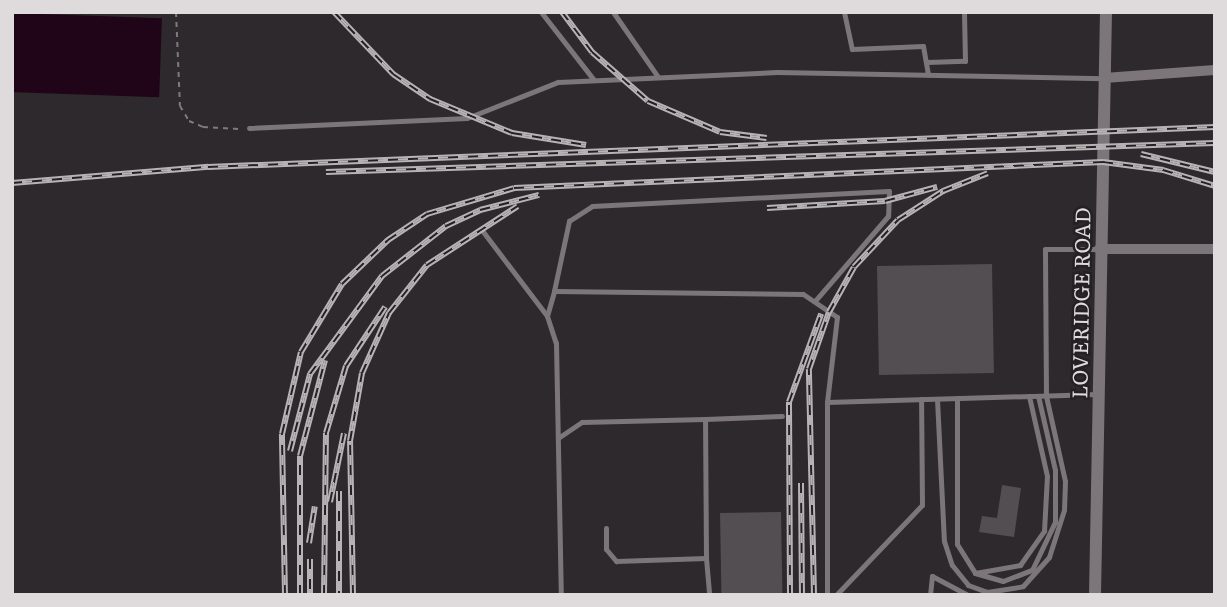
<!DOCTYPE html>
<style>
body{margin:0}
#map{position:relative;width:1227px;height:607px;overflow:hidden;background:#2e292c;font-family:Literata,serif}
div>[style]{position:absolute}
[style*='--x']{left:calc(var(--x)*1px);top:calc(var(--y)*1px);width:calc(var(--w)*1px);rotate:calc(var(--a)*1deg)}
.water>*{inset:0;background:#1f0517;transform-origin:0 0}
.building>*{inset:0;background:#534e51;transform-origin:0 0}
.path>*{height:2px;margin-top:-1px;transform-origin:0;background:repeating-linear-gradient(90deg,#7f7a7d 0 5px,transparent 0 10px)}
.service>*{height:5px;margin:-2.5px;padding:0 2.5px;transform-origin:2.5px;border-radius:2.5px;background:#7c767a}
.minor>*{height:10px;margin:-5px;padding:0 5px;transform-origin:5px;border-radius:5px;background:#7c767a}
.tertiary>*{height:12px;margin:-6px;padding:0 6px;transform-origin:6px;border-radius:6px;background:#7c767a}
.rail>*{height:6px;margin-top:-3px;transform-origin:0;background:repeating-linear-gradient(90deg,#252023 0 10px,#b8b4b6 0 20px);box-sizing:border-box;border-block:2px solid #b8b4b6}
span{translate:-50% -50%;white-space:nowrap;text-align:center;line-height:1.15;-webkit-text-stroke:5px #252023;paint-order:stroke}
.street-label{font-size:21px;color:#dfdbdd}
.frame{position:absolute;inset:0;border:14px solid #dfdbdd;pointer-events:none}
</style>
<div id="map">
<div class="water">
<i style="left:12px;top:13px;width:150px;height:79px;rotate:2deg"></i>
</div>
<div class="building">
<i style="left:992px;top:264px;width:109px;height:115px;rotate:89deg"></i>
<i style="clip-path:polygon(1002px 485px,1021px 488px,1014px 537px,979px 532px,982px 516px,997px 518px)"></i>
<i style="left:781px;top:512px;width:83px;height:61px;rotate:89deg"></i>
</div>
<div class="path">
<i style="--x:176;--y:12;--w:94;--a:87.6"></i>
<i style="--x:180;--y:106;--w:17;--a:59"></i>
<i style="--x:189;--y:121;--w:15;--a:23"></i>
<i style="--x:203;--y:127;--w:36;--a:3"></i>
</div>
<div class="service">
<i style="--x:541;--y:12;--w:86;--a:52.1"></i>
<i style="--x:613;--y:12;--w:79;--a:55.3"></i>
<i style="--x:844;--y:12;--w:38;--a:78"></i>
<i style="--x:852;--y:49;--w:71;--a:-2.4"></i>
<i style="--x:923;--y:46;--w:29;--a:80"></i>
<i style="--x:927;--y:62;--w:38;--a:-2"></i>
<i style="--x:965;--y:61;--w:49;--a:-91.2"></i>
<i style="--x:249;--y:128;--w:218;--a:-2.6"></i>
<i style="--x:467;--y:118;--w:98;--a:-21.6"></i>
<i style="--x:558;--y:82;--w:219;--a:-2.6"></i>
<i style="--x:777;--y:72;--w:327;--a:1.1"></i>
<i style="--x:481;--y:229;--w:109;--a:52.8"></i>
<i style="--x:547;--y:316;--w:28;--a:72"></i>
<i style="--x:556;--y:343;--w:252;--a:88.9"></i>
<i style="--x:554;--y:291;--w:72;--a:-77.9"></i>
<i style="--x:569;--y:221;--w:27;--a:-33"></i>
<i style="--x:592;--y:206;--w:297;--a:-2.9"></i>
<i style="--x:889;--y:191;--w:25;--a:92"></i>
<i style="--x:888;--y:216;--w:112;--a:130.7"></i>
<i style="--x:547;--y:316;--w:26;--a:-74"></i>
<i style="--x:554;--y:291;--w:249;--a:0.7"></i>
<i style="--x:803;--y:294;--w:41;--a:34.1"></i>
<i style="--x:837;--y:317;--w:86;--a:96.7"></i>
<i style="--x:827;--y:402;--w:193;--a:90"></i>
<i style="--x:957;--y:398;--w:146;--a:90"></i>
<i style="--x:957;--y:544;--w:34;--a:58"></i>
<i style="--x:975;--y:573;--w:29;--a:16"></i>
<i style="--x:1003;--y:581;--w:31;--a:-21"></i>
<i style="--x:1032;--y:570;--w:53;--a:-64.4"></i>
<i style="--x:1055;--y:522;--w:52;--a:-90"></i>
<i style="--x:1055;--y:470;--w:76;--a:-102.9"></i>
<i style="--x:937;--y:399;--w:142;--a:87.2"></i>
<i style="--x:944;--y:541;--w:25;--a:72"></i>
<i style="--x:952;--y:565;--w:26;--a:51"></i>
<i style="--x:968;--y:585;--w:20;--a:20"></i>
<i style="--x:987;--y:592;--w:36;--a:-9"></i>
<i style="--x:1023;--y:586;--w:39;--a:-48"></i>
<i style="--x:1049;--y:557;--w:49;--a:-72.3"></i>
<i style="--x:1064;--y:510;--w:29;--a:-88"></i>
<i style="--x:1065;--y:481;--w:87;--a:-102.6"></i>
<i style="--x:1046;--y:396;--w:147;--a:-90.4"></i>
<i style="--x:1045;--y:249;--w:54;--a:0"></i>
<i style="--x:827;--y:402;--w:270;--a:-1.7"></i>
<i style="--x:558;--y:438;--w:29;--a:-34"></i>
<i style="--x:582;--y:422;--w:123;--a:-1.4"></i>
<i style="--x:606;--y:528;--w:21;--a:90"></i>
<i style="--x:606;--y:549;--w:16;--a:50"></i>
<i style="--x:616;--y:561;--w:90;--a:-1.9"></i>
<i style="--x:706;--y:558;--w:37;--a:85"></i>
<i style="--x:706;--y:558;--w:139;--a:-90.4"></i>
<i style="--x:705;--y:419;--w:77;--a:-2.2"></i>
<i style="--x:975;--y:573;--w:46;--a:-10.1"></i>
<i style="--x:1020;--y:565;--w:42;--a:-54.8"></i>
<i style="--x:1044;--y:531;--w:55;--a:-86.9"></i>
<i style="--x:1047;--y:476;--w:82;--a:-102.7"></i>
<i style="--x:836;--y:595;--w:124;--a:-46.3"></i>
<i style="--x:922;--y:505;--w:106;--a:-90.5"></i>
<i style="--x:930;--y:595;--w:19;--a:-84"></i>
<i style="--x:932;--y:576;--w:40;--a:28"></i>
</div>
<div class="minor">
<i style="--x:1104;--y:78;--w:111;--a:-4.1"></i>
<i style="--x:1099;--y:249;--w:116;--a:0"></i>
</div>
<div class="tertiary">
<i style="--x:1095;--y:595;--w:583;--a:-88.92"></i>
</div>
<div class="rail">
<i style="--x:334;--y:12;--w:86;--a:46.4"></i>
<i style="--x:393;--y:74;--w:45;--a:34"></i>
<i style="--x:430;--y:99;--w:89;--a:22.5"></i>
<i style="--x:512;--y:133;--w:75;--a:9.2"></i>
<i style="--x:562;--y:12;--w:50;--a:53.1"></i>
<i style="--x:592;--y:52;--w:74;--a:41.2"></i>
<i style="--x:648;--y:101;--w:78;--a:23.3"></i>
<i style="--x:720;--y:132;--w:47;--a:7.3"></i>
<i style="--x:1141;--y:154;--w:76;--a:13.7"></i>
<i style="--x:326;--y:172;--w:889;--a:-1.87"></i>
<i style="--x:12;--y:183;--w:197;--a:-4.7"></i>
<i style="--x:208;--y:167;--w:1008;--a:-2.27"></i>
<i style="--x:767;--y:208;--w:118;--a:-3.4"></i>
<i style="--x:885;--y:201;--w:54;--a:-15.1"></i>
<i style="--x:290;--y:451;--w:80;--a:-75.4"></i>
<i style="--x:310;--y:374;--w:122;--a:-53.7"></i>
<i style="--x:382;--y:276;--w:81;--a:-38"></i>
<i style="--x:446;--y:226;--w:38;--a:-25"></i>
<i style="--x:480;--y:210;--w:61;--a:-14.3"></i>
<i style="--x:801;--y:483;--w:112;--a:89.5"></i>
<i style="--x:339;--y:491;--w:104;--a:90"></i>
<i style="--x:330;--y:502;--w:70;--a:-78.5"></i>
<i style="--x:309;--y:543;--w:37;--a:-81"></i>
<i style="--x:310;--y:559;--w:36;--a:90"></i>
<i style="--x:285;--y:595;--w:161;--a:-91.1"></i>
<i style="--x:282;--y:434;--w:84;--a:-77"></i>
<i style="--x:301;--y:352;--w:79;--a:-58.9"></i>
<i style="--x:342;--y:284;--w:64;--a:-43.7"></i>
<i style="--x:388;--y:240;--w:47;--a:-33.7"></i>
<i style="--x:427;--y:214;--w:91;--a:-16.6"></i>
<i style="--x:514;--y:188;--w:590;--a:-2.53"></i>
<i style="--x:1103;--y:162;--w:61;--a:7.6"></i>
<i style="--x:1163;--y:170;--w:54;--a:17.1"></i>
<i style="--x:300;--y:595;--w:139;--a:-90"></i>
<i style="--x:300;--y:456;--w:99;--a:-75.4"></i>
<i style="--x:324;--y:595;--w:162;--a:-89.3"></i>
<i style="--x:326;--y:433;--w:70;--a:-73.4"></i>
<i style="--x:346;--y:366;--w:71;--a:-56.5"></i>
<i style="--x:353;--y:595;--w:154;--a:-91.1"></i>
<i style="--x:350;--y:441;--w:69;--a:-80"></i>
<i style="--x:362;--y:373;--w:66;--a:-65.8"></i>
<i style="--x:389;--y:313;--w:61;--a:-51.6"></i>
<i style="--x:427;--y:265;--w:108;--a:-33"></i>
<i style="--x:790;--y:595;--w:193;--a:-90.3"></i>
<i style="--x:789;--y:402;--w:94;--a:-70"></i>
<i style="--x:814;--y:595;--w:226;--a:-91.3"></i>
<i style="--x:809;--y:369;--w:60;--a:-70.7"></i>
<i style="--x:829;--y:312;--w:51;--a:-60.9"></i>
<i style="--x:854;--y:267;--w:64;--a:-46.9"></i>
<i style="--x:898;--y:220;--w:54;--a:-32.8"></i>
<i style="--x:943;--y:191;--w:48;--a:-21.8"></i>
</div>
<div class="street-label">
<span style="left:1080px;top:303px;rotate:-89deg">LOVERIDGE ROAD</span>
</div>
<div class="frame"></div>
</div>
